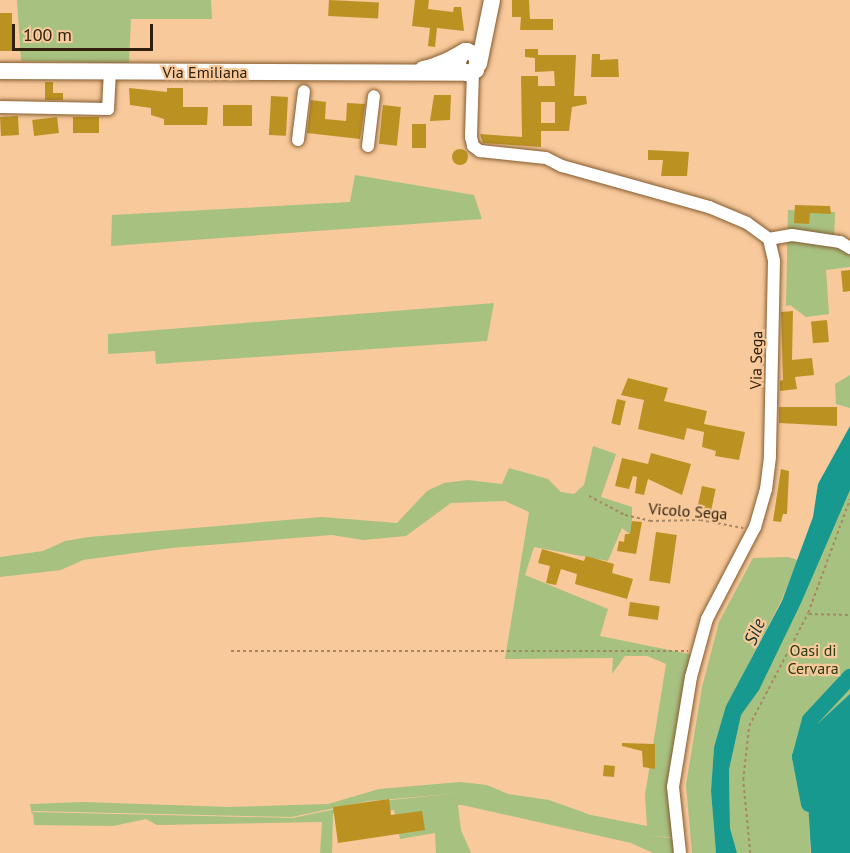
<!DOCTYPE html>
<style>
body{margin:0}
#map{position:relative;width:850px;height:853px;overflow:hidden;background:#f7c99b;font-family:"PT Sans",sans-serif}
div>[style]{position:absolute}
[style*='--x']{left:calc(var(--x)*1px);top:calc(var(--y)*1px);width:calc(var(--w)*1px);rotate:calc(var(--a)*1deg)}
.green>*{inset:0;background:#a7c181}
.water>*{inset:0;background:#189990}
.river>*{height:16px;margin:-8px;padding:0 8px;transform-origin:8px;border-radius:8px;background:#189990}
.building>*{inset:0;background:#bb9222;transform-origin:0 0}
.round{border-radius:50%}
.path>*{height:1.5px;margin-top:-0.75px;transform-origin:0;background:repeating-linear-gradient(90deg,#a88663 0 3px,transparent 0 6px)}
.roads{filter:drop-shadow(0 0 2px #845b2f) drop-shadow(0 0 2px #845b2f)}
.minor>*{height:12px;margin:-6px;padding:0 6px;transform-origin:6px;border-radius:6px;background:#fff}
.major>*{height:16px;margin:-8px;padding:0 8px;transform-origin:8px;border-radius:8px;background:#fff}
span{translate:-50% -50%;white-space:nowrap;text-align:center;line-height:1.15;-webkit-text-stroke:4.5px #f7c99b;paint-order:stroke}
.street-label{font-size:16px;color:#31200d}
.park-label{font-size:16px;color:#2b3912}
.water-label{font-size:18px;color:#18312e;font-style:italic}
.scale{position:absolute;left:12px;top:24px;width:141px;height:27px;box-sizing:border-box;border:3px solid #31200d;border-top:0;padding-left:8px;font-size:18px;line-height:21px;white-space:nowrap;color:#31200d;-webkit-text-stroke:4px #f7c99b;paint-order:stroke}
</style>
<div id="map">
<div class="green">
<i style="clip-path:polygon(17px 0,211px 0,212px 19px,131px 19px,129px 63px,21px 61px)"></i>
<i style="clip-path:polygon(355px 175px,474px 195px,482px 219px,111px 246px,112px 215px,350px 202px)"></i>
<i style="clip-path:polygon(788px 210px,835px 212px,834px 243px,850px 244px,850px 267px,826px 270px,829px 314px,806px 317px,790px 305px,786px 306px)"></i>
<i style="clip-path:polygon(494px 303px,487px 341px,156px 364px,155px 351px,108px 354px,108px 334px)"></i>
<i style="clip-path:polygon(850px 375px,850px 408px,836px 404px,835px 384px)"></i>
<i style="clip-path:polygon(593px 446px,616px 454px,601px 497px,632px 507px,632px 536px,622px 528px,608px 561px,534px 547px,525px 575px,608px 609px,600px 636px,694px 655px,675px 765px,675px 838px,649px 835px,676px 839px,678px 853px,653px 853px,631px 843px,462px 805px,458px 805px,461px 830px,471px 853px,436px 853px,435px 833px,400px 839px,394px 810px,333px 814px,332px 853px,320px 853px,322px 822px,157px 825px,146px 819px,113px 826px,34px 825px,33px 812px,292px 818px,370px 802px,461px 793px,369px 801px,291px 817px,33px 811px,32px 815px,30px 804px,83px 802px,229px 807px,328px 804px,379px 789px,460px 782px,487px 785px,508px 794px,549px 800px,591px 815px,647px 826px,645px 795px,666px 664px,647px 656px,625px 656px,612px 674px,613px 658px,505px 659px,529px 512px,505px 501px,451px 503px,406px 536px,363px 540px,332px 535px,171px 548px,83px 560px,61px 570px,0 577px,0 557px,43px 551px,65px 541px,89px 537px,322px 517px,397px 523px,427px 491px,444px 483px,468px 480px,502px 484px,509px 468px,548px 479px,561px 492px,574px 494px,584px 485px)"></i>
<i style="clip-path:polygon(850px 483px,850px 705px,810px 741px,803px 771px,809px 800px,810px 853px,737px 853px,730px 828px,729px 770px,741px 714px,752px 700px)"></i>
<i style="clip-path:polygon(788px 557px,798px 560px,781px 601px,727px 706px,714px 747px,711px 791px,716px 853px,692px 853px,686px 785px,702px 687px,719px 622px,753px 558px)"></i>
</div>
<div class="water">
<i style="clip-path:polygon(850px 426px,850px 490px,801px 603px,759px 690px,741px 715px,729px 770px,730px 828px,737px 853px,716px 853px,711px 791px,714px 747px,726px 706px,782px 601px,813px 517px,818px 484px)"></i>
<i style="clip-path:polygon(850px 694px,850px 853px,811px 853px,805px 748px,813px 728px)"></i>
</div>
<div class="river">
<i style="--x:809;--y:804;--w:48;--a:-100.8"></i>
<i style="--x:800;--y:757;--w:38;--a:-75"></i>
<i style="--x:810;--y:720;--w:59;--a:-47.1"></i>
</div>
<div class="building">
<i style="left:329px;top:0;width:50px;height:16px;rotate:3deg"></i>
<i style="clip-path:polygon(415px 0,429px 0,428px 9px,453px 12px,454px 7px,461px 7px,464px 31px,437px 28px,435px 47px,428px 46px,430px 28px,412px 26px)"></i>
<i style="clip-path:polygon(512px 0,529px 0,530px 19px,553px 19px,553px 30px,520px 30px,521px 17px,512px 17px)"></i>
<i style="left:0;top:13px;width:12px;height:38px"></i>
<i style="clip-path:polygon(evenodd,525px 49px,538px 49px,538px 55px,576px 55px,574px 96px,586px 96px,587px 104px,572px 107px,569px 131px,541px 131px,541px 147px,483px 143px,480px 134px,522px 137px,521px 76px,538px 76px,538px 86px,555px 86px,554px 71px,535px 72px,535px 58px,525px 57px,525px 49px,541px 102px,555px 102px,555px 123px,541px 123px,541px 102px)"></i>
<i style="clip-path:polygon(592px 54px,600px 54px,600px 60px,618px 59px,619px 77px,591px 77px)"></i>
<i style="clip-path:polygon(45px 82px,53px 82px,53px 93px,63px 93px,63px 100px,45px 100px)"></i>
<i style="clip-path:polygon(129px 88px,167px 92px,167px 88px,183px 88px,183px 107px,208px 107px,207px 125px,164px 125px,164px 119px,151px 115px,151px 108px,130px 105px)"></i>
<i style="clip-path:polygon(434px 95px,451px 95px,450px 120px,430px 121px)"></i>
<i style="left:271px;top:96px;width:17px;height:39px;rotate:3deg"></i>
<i style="clip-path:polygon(311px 100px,326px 102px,325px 119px,346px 121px,347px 103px,365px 104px,360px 139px,307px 133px)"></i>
<i style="left:223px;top:105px;width:29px;height:21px"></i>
<i style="left:383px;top:105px;width:18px;height:39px;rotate:6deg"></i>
<i style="left:18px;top:116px;width:19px;height:18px;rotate:87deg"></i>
<i style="left:57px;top:117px;width:16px;height:25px;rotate:83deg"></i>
<i style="left:73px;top:117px;width:26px;height:16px"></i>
<i style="left:412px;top:124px;width:14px;height:24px"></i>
<i class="round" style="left:452px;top:149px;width:16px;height:16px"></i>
<i style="clip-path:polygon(648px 150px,689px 152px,687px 176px,661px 176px,663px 160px,648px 160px)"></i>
<i style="clip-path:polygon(795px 205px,830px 206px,831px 214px,810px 213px,809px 224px,794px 223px)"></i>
<i style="clip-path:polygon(850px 270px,850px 291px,843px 292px,841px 271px)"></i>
<i style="clip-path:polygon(793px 311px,792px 360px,812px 358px,814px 375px,795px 377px,797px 389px,780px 391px,780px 381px,783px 380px,781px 312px)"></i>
<i style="left:827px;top:320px;width:22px;height:16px;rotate:85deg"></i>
<i style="clip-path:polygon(628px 378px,668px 388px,664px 401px,707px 411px,704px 424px,745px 432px,739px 460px,715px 456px,716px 451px,702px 447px,704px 432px,687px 428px,684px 440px,638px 429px,644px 400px,621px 395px)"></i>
<i style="left:617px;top:399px;width:9px;height:25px;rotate:13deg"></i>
<i style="clip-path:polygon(779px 407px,837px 407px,837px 426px,779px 423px)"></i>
<i style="clip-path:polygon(651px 453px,691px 464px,682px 495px,648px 479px,644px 495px,635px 493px,637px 477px,633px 476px,629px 489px,615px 486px,622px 458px,648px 464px)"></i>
<i style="clip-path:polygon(781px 469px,789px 471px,787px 514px,783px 514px,781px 522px,773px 521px)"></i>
<i style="left:702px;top:486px;width:14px;height:29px;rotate:12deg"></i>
<i style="clip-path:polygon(632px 521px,642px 522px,636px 554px,617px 551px,619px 541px,624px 542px,625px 534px,630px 534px)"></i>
<i style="left:656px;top:532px;width:21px;height:49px;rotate:8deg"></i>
<i style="clip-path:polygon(542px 549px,584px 561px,586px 556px,614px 564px,612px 573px,633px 579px,627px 599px,575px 584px,577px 574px,561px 569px,556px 585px,546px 583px,550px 566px,538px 563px)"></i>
<i style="left:630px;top:602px;width:30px;height:14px;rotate:8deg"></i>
<i style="clip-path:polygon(622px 743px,655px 744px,655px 769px,643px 767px,642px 751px,622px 746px)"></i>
<i style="left:604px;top:765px;width:11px;height:11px;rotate:5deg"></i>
<i style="clip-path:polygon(389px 799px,391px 815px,422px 811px,425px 830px,338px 843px,333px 807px)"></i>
</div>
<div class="path">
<i style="--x:589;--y:496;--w:41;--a:27.8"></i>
<i style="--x:625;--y:515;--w:26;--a:13"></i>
<i style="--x:650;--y:521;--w:50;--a:-1.1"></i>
<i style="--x:700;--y:520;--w:44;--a:10.5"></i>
<i style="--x:809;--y:614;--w:41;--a:1.4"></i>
<i style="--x:231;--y:651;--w:457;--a:0"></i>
<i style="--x:750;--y:853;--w:73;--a:-95.5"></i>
<i style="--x:743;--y:780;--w:54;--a:-83.7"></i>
<i style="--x:749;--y:726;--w:127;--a:-62.4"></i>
<i style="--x:808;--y:613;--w:121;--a:-69.8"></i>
</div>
<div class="roads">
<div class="minor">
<i style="--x:473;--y:72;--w:65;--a:91.8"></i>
<i style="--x:471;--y:137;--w:9;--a:77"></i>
<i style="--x:473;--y:146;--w:9;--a:36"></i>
<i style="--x:480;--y:151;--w:66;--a:6.1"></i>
<i style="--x:546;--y:158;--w:18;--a:27"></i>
<i style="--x:562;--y:166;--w:153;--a:15.6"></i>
<i style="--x:709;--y:207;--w:41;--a:22.8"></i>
<i style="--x:747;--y:223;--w:27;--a:36"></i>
<i style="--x:769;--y:239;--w:23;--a:77"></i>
<i style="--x:774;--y:261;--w:196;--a:91.2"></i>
<i style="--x:770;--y:457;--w:32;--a:97"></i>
<i style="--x:766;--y:489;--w:40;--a:106"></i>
<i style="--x:755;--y:527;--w:104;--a:117.6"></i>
<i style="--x:707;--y:619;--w:60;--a:105.4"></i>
<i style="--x:691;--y:677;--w:111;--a:99.3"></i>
<i style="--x:673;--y:787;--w:66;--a:83.9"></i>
<i style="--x:0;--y:107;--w:108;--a:1.1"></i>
<i style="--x:108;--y:109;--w:37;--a:-87"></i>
<i style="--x:298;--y:140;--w:49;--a:-83"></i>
<i style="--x:368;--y:146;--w:50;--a:-83.2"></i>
<i style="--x:769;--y:239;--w:23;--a:-10"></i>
<i style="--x:792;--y:235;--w:49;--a:8.3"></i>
<i style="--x:840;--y:242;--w:12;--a:31"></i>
</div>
<div class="major">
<i style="--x:479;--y:64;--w:65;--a:-78.5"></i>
<i style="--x:423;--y:69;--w:9;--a:-13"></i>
<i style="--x:432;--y:67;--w:18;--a:-22"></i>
<i style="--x:449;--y:60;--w:18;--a:-29"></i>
<i style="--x:465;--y:51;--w:2;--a:0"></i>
<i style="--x:467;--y:51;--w:12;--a:24"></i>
<i style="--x:478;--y:56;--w:14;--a:98"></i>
<i style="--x:476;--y:70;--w:9;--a:159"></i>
<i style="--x:468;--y:73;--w:9;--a:-159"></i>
<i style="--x:460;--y:70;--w:8;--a:-113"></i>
<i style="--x:457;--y:63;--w:11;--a:-63"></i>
<i style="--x:0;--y:71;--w:466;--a:0.2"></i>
</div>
</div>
<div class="street-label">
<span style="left:205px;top:72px">Via Emiliana</span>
<span style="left:756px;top:360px;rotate:-89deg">Via Sega</span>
<span style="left:688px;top:511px;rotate:4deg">Vicolo Sega</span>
</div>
<div class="park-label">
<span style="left:813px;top:659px">Oasi di<br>Cervara</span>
</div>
<div class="water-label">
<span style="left:755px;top:632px;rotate:-67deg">Sile</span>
</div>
<div class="scale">100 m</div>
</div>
